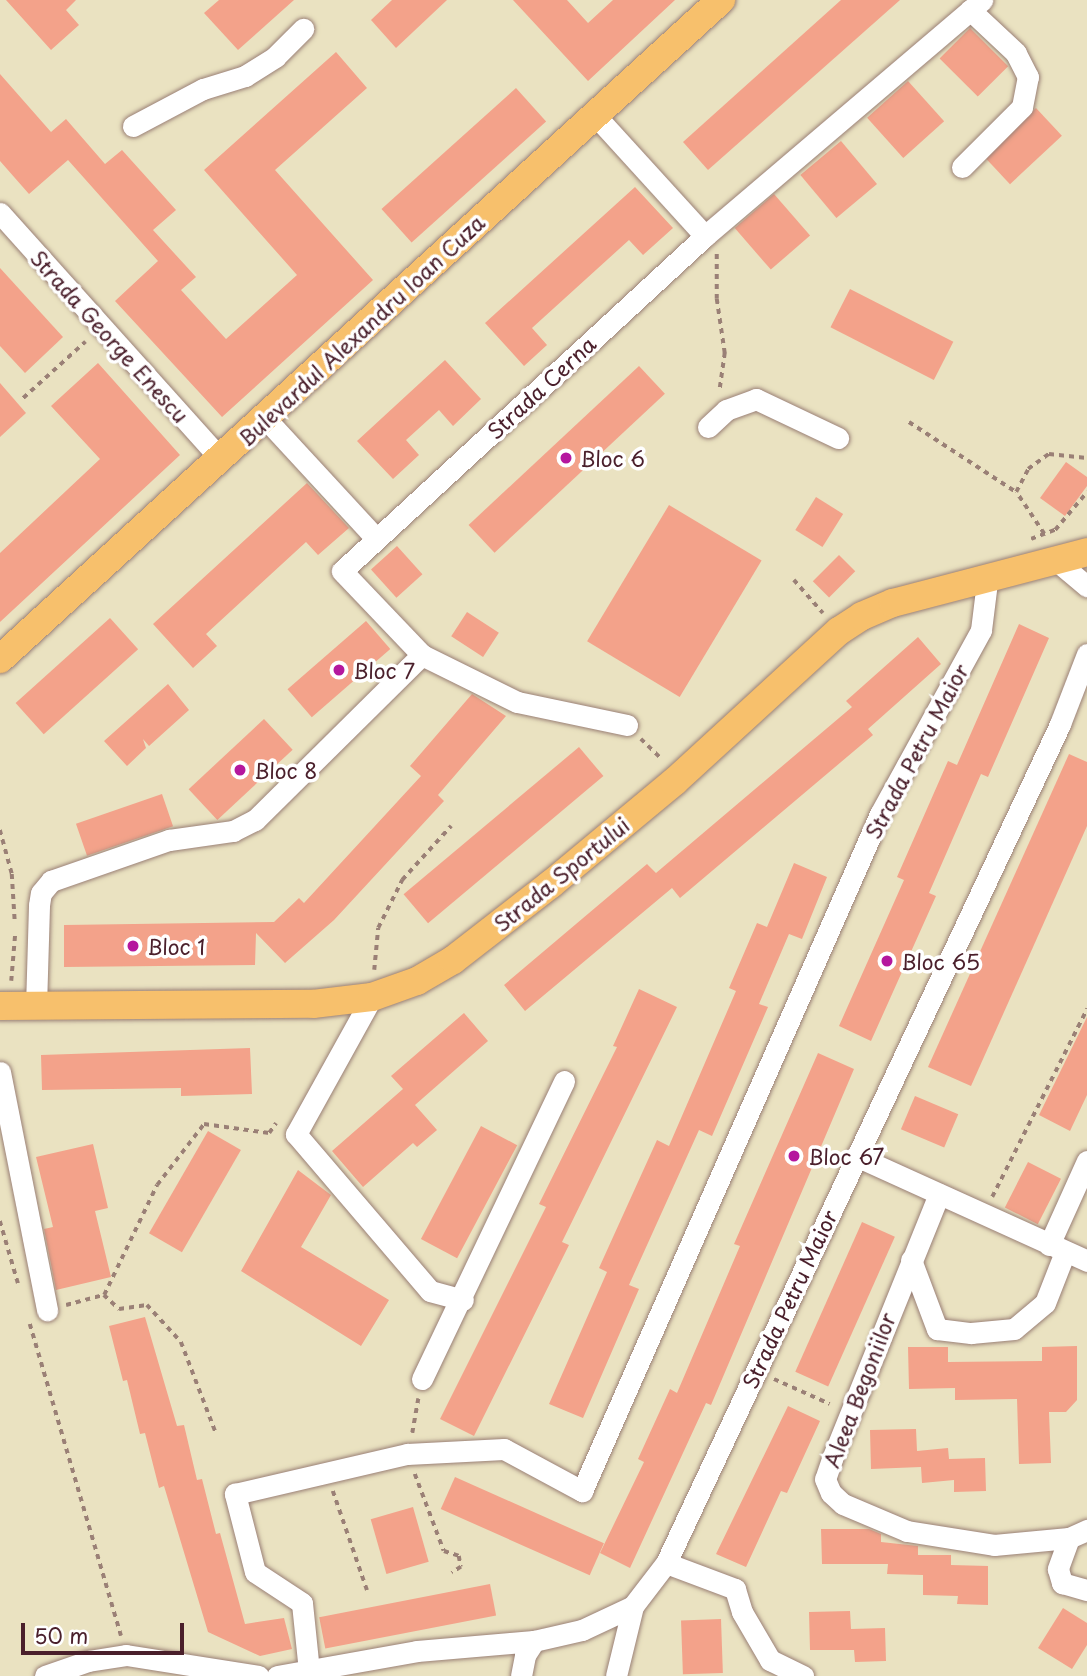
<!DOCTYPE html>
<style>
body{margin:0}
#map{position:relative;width:1087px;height:1676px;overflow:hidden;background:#eae2c1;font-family:"Playpen Sans",sans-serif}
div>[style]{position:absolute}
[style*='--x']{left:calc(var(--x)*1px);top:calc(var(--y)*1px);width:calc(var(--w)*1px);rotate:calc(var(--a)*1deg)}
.building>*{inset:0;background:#f3a28a;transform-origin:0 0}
.path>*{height:3.5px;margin-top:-1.75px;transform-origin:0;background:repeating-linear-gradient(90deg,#9a8076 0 5px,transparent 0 10px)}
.roads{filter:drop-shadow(0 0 2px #9a8076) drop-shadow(0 0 2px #9a8076)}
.minor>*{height:21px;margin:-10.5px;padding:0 10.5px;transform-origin:10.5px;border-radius:10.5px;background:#fff}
.major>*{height:28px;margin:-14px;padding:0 14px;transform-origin:14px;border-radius:14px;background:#f7c06c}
.dots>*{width:19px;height:19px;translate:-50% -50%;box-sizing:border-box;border:4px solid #fff;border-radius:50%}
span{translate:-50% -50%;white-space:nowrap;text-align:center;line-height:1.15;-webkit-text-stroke:7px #fff;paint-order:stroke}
.street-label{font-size:21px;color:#4a1f2b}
.poi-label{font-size:21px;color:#4a1f2b}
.left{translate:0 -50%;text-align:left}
.scale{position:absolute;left:21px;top:1623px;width:163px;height:32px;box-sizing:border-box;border:4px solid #4a1f2b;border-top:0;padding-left:9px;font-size:21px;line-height:24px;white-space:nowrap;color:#4a1f2b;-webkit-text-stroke:5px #fff;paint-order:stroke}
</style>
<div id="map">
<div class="building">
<i style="clip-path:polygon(6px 0,76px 0,66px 10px,79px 25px,51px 50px)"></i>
<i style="clip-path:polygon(219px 0,294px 0,238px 50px,204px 13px)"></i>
<i style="clip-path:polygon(392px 0,447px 0,396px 48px,371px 20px)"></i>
<i style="clip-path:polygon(513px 0,567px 0,588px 23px,613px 0,675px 0,588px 81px)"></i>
<i style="clip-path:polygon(841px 0,900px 0,708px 170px,683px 142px)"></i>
<i style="left:970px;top:28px;width:54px;height:43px;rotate:45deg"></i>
<i style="clip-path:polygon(336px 52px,367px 88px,275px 170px,373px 280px,222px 417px,115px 301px,158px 261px,68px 160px,29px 194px,0 161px,0 74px,51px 132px,66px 119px,105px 164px,122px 150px,176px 210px,153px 230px,196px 277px,181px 290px,226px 339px,297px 275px,204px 170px)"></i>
<i style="left:908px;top:81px;width:54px;height:55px;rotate:48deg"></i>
<i style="left:516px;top:88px;width:45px;height:181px;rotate:48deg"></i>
<i style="left:1036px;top:108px;width:38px;height:71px;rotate:47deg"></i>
<i style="left:841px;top:141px;width:56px;height:53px;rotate:50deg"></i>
<i style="clip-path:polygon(635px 187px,673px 228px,643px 255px,629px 240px,532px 328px,547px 345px,524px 366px,485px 323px)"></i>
<i style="left:774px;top:194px;width:55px;height:52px;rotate:49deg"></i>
<i style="clip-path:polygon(0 268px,63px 337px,25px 373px,0 346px)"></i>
<i style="left:850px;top:289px;width:116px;height:43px;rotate:27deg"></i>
<i style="clip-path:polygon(445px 360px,481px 399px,453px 426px,439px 410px,406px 440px,419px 455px,393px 479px,357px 441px)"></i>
<i style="clip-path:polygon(98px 363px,180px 455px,0 622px,0 553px,100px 459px,51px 406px)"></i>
<i style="left:639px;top:366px;width:38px;height:233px;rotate:47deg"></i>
<i style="clip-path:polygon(0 383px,26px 413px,0 437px)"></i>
<i style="clip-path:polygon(1066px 462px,1087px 477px,1087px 486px,1065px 516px,1040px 498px)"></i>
<i style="clip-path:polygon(307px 483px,349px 528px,318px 555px,306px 542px,206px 634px,217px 646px,193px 668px,153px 624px)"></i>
<i style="left:816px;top:497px;width:32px;height:39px;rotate:32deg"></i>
<i style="left:669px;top:505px;width:108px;height:159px;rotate:31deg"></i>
<i style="left:397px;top:546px;width:38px;height:35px;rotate:48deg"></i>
<i style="left:839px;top:555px;width:23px;height:37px;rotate:45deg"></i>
<i style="left:467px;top:612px;width:38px;height:29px;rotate:33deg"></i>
<i style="left:110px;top:618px;width:42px;height:127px;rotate:48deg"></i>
<i style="left:366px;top:621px;width:37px;height:104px;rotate:49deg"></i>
<i style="clip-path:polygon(1019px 624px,1049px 638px,988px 777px,981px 774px,929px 893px,936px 896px,871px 1041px,839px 1026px,904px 880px,897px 877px,948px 761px,957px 765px)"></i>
<i style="clip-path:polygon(918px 637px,941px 664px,868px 729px,873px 735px,680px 898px,672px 888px,525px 1011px,504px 985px,647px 864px,656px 873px,852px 707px,846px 701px)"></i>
<i style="clip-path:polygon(168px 684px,189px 710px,149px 746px,143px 739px,146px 748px,127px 766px,104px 741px)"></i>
<i style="clip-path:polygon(472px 694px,506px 716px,438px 795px,444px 801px,334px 920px,285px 963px,256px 933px,255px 965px,64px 967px,64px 925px,274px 922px,299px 898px,304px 903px,421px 776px,410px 766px)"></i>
<i style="left:264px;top:719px;width:42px;height:103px;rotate:47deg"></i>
<i style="left:579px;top:747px;width:38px;height:229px;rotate:50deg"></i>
<i style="clip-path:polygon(1069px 754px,1087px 762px,1087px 826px,971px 1086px,928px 1067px)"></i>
<i style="left:162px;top:794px;width:34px;height:91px;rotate:71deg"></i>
<i style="clip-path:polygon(794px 863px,827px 877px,802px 939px,789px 934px,759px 1004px,768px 1007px,712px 1136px,699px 1130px,629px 1285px,639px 1289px,583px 1418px,549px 1404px,607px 1272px,599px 1268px,657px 1140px,669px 1146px,736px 991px,729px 988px,757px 923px,767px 927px)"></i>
<i style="clip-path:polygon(639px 989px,677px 1007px,562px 1242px,569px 1245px,474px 1436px,440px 1419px,546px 1207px,539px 1204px,617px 1047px,613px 1046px)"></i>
<i style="clip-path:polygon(464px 1013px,488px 1041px,415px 1105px,437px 1130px,417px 1147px,413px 1143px,363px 1187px,332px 1151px,403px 1089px,391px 1076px)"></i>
<i style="clip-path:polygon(1087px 1017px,1087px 1095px,1070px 1131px,1039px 1115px)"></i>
<i style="clip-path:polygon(250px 1048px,252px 1094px,181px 1096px,181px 1088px,42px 1090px,41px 1055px)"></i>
<i style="clip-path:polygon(818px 1053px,854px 1069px,711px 1405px,706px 1403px,630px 1568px,600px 1553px,644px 1462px,638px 1459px,670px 1389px,677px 1393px,740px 1246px,734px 1244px)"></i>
<i style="left:915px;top:1096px;width:47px;height:36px;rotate:23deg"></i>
<i style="left:481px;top:1126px;width:41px;height:128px;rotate:28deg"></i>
<i style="left:208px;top:1131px;width:38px;height:118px;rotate:30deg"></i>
<i style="clip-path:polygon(93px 1144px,108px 1208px,95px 1211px,111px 1277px,56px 1290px,44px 1229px,53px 1227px,36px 1157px)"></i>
<i style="left:1028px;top:1162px;width:37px;height:51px;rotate:27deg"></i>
<i style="clip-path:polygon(298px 1170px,331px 1195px,301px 1247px,389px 1300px,361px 1346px,241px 1271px)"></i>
<i style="left:862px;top:1222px;width:36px;height:164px;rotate:24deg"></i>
<i style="clip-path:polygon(145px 1317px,177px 1426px,184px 1425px,197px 1480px,202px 1479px,216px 1534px,220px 1533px,245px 1624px,284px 1618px,292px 1649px,260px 1656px,208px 1632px,164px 1486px,159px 1488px,145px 1433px,140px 1434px,127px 1380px,123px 1381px,109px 1326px)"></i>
<i style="clip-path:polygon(1077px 1346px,1077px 1400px,1066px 1412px,1049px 1412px,1051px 1463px,1019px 1464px,1017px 1399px,955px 1400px,955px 1388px,909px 1389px,908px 1347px,948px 1347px,948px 1362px,1042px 1361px,1042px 1347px)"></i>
<i style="clip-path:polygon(788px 1406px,820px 1421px,787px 1493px,781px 1491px,746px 1567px,716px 1554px)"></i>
<i style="clip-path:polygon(916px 1429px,917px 1451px,948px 1448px,949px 1459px,985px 1458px,986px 1491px,954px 1492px,954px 1480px,922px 1483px,921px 1467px,871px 1469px,870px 1430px)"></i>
<i style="left:455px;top:1477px;width:163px;height:35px;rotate:24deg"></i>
<i style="left:413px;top:1507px;width:57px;height:44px;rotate:74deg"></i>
<i style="clip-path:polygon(821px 1529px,869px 1529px,881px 1534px,881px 1542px,918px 1546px,918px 1555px,951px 1555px,951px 1565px,988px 1566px,988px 1605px,957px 1604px,958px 1596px,923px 1595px,923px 1575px,887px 1574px,888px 1564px,822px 1564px)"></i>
<i style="left:490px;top:1584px;width:32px;height:174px;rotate:79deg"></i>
<i style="clip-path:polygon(1063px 1608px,1087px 1623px,1087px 1645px,1072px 1669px,1038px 1648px)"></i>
<i style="clip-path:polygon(850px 1611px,851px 1629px,885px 1628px,886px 1661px,855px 1662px,854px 1650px,810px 1650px,809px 1612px)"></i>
<i style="left:721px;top:1619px;width:54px;height:40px;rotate:88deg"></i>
</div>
<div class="path">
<i style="--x:717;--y:254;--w:45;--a:90"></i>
<i style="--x:717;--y:299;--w:55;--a:81.6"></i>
<i style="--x:725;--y:353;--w:36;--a:98"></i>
<i style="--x:23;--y:398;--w:84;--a:-42.1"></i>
<i style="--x:909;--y:422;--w:128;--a:33.2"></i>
<i style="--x:1044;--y:534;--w:50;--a:-123.7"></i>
<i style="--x:1016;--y:492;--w:26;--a:-62"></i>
<i style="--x:1028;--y:469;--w:26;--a:-36"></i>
<i style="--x:1049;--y:454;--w:38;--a:6"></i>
<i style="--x:1031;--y:539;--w:26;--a:-21"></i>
<i style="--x:1055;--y:530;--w:50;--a:-49.9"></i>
<i style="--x:794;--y:580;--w:44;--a:48.7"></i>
<i style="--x:641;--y:739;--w:28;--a:44"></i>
<i style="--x:0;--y:830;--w:46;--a:74.7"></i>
<i style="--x:12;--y:874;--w:48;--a:86.4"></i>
<i style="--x:374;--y:970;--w:42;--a:-84.6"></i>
<i style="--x:378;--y:928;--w:54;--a:-63.4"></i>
<i style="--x:402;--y:880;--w:73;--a:-47.8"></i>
<i style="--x:11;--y:981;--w:48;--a:-85.2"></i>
<i style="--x:269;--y:1133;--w:12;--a:-55"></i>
<i style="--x:992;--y:1197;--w:211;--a:-63.2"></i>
<i style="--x:0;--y:1221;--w:65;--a:73.8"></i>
<i style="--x:104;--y:1295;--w:122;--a:-64.3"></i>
<i style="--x:157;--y:1185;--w:77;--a:-52.4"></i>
<i style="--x:204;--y:1124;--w:66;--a:7.9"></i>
<i style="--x:104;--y:1295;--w:21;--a:43"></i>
<i style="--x:119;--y:1309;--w:28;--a:-8"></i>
<i style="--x:147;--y:1305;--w:50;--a:47.4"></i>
<i style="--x:181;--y:1342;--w:97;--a:69"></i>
<i style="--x:66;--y:1305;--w:39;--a:-15"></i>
<i style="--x:30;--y:1324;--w:325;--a:73.7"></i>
<i style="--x:774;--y:1379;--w:61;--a:24.1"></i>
<i style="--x:412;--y:1433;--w:35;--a:-80"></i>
<i style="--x:415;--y:1474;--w:82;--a:69.4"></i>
<i style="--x:444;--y:1551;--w:16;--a:18"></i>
<i style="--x:459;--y:1556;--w:11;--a:80"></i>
<i style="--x:461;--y:1567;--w:11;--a:146"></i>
<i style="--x:333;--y:1491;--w:105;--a:71"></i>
</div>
<div class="roads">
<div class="minor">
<i style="--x:594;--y:114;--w:165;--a:47.7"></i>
<i style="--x:133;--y:126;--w:79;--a:-27.9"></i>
<i style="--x:203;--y:89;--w:44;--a:-17.2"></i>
<i style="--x:245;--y:76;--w:36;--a:-32"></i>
<i style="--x:275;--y:57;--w:40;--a:-45"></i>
<i style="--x:962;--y:167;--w:85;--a:-45"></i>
<i style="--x:1022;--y:107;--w:31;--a:-79"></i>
<i style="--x:1028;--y:77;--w:27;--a:-117"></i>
<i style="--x:1016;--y:53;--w:63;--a:-136.9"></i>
<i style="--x:0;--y:213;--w:331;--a:48.1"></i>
<i style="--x:266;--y:419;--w:162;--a:47.3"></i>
<i style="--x:708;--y:427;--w:25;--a:-43"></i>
<i style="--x:726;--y:410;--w:32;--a:-20"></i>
<i style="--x:756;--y:399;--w:91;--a:25.4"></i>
<i style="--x:1058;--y:562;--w:38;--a:40"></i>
<i style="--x:627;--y:725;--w:112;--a:-168.2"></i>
<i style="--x:517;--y:702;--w:106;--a:-153.7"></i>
<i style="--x:422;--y:655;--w:116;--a:-133.6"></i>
<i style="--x:342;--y:571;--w:494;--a:-42.7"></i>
<i style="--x:705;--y:236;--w:364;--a:-40.4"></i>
<i style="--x:372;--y:997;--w:157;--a:119"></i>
<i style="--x:296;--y:1134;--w:206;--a:49.5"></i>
<i style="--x:430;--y:1291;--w:34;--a:15"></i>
<i style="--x:36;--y:1007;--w:102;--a:-88.3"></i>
<i style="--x:39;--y:905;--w:12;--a:-81"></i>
<i style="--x:41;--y:893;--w:16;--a:-50"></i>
<i style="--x:51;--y:881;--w:125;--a:-19.2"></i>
<i style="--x:169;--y:840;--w:65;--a:-8"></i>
<i style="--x:233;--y:831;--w:25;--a:-27"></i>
<i style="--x:255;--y:820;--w:235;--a:-44.7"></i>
<i style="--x:0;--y:1072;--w:243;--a:78.8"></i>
<i style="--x:856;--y:1156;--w:254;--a:24.4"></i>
<i style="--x:939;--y:1194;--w:286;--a:112"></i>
<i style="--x:832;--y:1459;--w:21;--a:109"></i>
<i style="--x:825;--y:1479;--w:15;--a:67"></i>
<i style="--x:831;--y:1493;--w:16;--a:43"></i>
<i style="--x:843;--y:1504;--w:69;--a:22.9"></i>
<i style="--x:907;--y:1531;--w:88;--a:9.1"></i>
<i style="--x:994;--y:1545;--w:75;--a:-5.3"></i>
<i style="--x:1069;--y:1538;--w:20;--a:-24"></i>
<i style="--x:1049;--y:1245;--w:92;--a:-65.7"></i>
<i style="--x:911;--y:1260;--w:74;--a:69.4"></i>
<i style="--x:937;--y:1329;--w:34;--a:7"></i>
<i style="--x:971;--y:1333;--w:43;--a:-5.3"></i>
<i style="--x:1014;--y:1329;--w:40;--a:-40"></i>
<i style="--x:1045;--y:1303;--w:55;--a:-68.6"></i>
<i style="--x:422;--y:1379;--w:330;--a:-64.5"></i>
<i style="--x:1069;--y:1538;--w:33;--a:110"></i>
<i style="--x:1058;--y:1569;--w:15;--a:74"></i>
<i style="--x:1062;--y:1583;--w:26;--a:16"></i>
<i style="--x:666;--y:1563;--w:74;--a:20.6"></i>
<i style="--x:735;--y:1589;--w:24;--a:73"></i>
<i style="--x:742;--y:1612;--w:56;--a:59.7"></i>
<i style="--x:770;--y:1660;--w:37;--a:26"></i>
<i style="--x:309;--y:1671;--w:68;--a:-95.9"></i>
<i style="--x:302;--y:1603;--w:56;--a:-146.6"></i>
<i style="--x:255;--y:1572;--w:81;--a:-104.4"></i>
<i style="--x:235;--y:1494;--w:177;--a:-13.1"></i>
<i style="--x:407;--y:1454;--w:97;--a:-3"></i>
<i style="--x:504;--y:1449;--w:89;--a:28.3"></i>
<i style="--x:582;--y:1491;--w:740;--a:-66.24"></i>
<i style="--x:880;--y:814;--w:210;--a:-61.2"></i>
<i style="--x:981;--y:630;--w:48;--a:-82.9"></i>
<i style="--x:45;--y:1676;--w:46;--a:-19.2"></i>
<i style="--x:88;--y:1661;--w:38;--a:-9"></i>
<i style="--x:126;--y:1655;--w:134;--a:9"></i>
<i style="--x:277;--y:1676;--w:142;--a:-10.1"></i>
<i style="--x:417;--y:1651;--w:117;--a:-4.9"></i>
<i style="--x:534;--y:1641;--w:49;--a:-12.9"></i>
<i style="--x:582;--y:1630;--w:56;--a:-25.2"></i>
<i style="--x:633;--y:1606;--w:54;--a:-52.5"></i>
<i style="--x:666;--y:1563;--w:927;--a:-64.84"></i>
<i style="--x:1060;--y:724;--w:75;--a:-68.9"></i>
<i style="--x:521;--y:1676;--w:21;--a:-79"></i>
<i style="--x:525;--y:1655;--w:17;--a:-57"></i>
<i style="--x:616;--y:1676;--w:72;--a:-76.3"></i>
</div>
<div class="major">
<i style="--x:0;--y:659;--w:977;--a:-42.43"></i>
<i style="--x:0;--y:1006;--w:313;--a:-0.4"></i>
<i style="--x:313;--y:1004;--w:59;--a:-6.8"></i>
<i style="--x:372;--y:997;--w:48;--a:-19.6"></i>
<i style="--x:417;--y:981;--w:42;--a:-30.3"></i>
<i style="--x:453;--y:960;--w:124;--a:-37.8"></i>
<i style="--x:551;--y:884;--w:160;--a:-39.7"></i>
<i style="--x:674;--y:782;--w:224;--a:-42.5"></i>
<i style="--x:839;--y:631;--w:27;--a:-33"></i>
<i style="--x:862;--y:616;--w:34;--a:-23"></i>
<i style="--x:893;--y:603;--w:201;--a:-14.7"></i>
</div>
</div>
<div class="dots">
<i style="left:566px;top:458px;background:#b5179e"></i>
<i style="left:339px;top:670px;background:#b5179e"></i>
<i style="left:240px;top:770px;background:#b5179e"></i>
<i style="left:133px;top:946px;background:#b5179e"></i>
<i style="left:887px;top:961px;background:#b5179e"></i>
<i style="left:794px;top:1156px;background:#b5179e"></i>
</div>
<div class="street-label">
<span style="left:361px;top:330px;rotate:-43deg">Bulevardul Alexandru Ioan Cuza</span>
<span style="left:110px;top:336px;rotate:48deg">Strada George Enescu</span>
<span style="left:541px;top:387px;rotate:-43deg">Strada Cerna</span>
<span style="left:916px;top:751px;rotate:-62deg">Strada Petru Maior</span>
<span style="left:561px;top:874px;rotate:-39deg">Strada Sportului</span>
<span style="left:789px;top:1299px;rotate:-65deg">Strada Petru Maior</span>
<span style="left:859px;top:1390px;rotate:-69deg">Aleea Begoniilor</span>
</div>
<div class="poi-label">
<span class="left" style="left:580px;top:458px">Bloc 6</span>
<span class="left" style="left:353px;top:670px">Bloc 7</span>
<span class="left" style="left:254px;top:770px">Bloc 8</span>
<span class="left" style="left:147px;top:946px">Bloc 1</span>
<span class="left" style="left:901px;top:961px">Bloc 65</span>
<span class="left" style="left:808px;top:1156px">Bloc 67</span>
</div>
<div class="scale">50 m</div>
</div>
